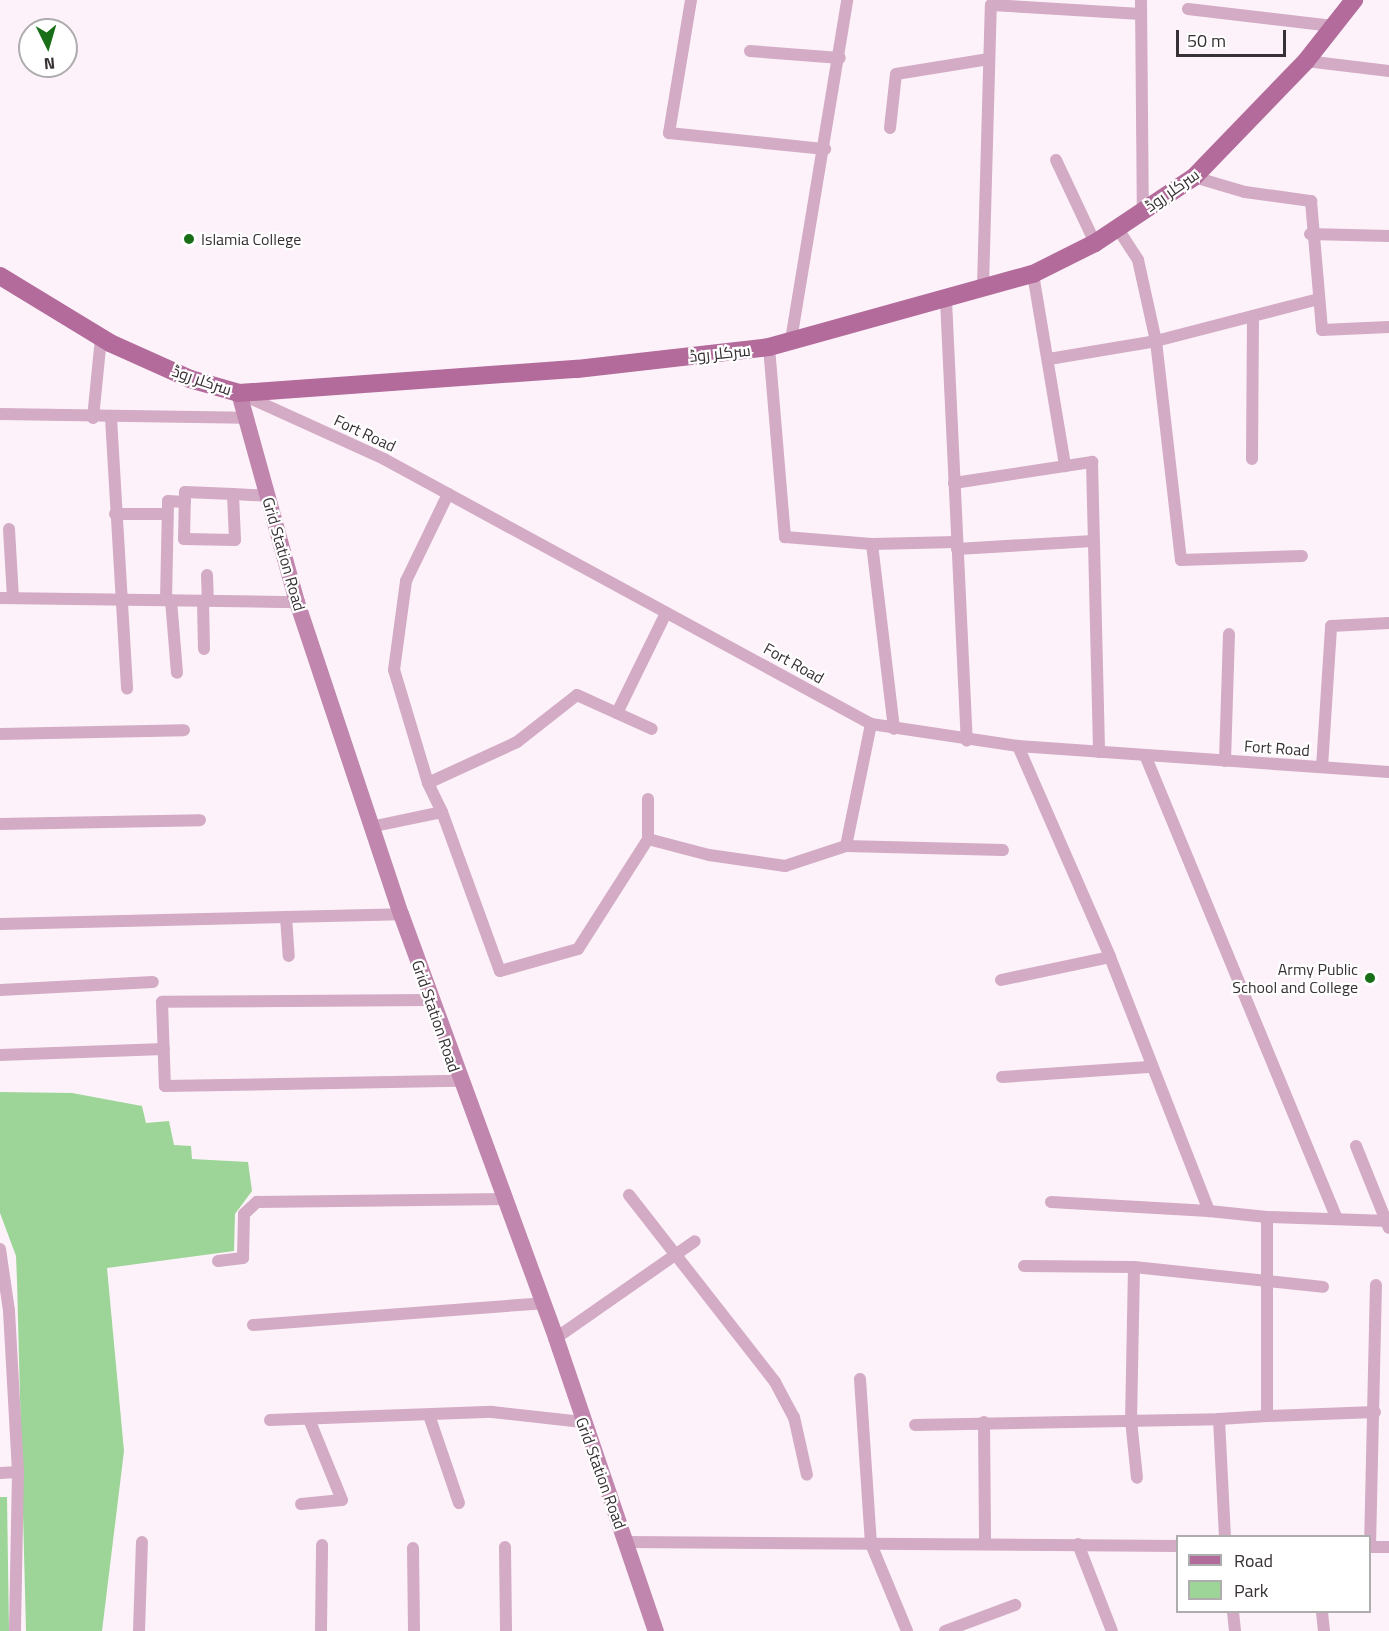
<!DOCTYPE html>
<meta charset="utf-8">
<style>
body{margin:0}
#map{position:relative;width:1389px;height:1631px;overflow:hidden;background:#fdf2f9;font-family:"Titillium Web",Cairo,sans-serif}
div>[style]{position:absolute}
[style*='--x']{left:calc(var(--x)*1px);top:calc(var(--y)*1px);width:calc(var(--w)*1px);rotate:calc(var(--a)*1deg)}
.green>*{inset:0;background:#9dd598}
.street>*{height:12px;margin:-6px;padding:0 6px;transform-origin:6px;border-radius:6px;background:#d3abc5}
.secondary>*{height:16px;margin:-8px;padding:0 8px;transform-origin:8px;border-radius:8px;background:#c086ad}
.primary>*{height:18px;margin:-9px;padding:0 9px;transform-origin:9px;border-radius:9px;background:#b26b9b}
.dots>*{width:16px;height:16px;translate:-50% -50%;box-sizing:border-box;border:3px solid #fff;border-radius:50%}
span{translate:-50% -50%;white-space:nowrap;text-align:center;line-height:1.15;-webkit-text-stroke:4.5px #fff;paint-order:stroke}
.street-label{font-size:16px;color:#373034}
.poi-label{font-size:16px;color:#373034}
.left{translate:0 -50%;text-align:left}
.right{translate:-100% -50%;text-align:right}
.legend{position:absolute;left:1176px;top:1535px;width:195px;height:78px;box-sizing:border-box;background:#fff;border:2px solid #afacae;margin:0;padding:8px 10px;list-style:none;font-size:18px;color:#373034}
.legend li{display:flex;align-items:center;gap:12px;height:30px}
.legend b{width:30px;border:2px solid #afacae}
.north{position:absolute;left:18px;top:18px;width:60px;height:60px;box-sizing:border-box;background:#fff;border:2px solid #afacae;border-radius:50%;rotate:175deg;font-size:16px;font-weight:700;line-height:24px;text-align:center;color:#373034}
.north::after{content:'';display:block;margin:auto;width:21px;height:27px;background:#196f18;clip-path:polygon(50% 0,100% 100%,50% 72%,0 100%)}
.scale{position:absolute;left:1176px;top:30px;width:110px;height:27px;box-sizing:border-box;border:3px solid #373034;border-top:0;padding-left:8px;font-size:18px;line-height:21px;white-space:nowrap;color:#373034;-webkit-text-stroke:4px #fff;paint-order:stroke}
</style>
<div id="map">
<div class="green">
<i style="clip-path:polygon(0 1092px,72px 1093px,142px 1106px,146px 1123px,169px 1121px,174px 1145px,191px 1146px,192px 1159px,248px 1162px,252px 1191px,235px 1214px,234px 1251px,107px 1268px,124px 1451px,102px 1631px,26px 1631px,17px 1281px,16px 1256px,0 1213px)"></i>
<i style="clip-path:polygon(0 1497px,7px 1497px,9px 1631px,0 1631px)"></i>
</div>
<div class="street">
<i style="--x:691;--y:0;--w:135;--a:99.4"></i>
<i style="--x:669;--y:133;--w:157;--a:5.9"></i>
<i style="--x:1141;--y:0;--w:210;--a:89.5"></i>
<i style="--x:1188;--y:9;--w:146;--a:6.7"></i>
<i style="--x:750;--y:51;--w:90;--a:4.4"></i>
<i style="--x:1306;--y:61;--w:84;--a:6.9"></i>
<i style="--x:890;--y:128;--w:54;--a:-83.7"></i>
<i style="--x:896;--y:74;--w:94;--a:-9.2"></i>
<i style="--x:1056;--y:160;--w:92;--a:64.8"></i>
<i style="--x:1194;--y:177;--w:53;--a:16.4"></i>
<i style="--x:1245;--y:192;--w:67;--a:7.8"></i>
<i style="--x:1311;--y:201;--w:129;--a:85.1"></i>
<i style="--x:1322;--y:330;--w:67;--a:-2.6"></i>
<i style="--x:1118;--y:229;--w:37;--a:57"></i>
<i style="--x:1138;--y:260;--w:83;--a:77.5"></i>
<i style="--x:1156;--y:341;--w:220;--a:83.5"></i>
<i style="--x:1181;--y:560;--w:121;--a:-1.9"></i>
<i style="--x:1310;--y:234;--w:79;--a:1.5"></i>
<i style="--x:1033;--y:274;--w:195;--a:80.5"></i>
<i style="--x:983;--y:286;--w:281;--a:-88.4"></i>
<i style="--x:991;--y:5;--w:150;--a:3.4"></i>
<i style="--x:946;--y:300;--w:441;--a:87.3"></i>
<i style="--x:791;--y:340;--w:345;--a:-80.6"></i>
<i style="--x:769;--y:347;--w:191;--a:85.2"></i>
<i style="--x:785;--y:537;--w:87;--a:4.6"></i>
<i style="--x:872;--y:544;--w:84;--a:-1.4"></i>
<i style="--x:1049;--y:359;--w:109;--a:-9.5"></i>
<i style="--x:1156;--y:341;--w:167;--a:-14.5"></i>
<i style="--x:241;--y:394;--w:157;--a:24.4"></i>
<i style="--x:384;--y:459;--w:554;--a:28.55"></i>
<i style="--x:871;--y:724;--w:149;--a:8.5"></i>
<i style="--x:1018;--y:746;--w:372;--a:4"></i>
<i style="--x:0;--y:414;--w:244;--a:0.9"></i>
<i style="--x:93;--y:418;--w:80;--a:-84.3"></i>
<i style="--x:111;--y:418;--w:271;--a:86.6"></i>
<i style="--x:1252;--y:459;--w:143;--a:-89.6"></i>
<i style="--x:954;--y:483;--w:140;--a:-8.7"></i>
<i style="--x:1092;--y:462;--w:290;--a:88.6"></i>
<i style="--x:233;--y:494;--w:46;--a:87.5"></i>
<i style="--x:235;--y:540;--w:51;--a:-178.9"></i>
<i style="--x:184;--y:539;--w:47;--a:-88.8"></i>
<i style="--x:185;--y:492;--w:48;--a:2.4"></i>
<i style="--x:233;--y:494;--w:34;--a:3"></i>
<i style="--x:115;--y:514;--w:52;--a:0"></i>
<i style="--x:9;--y:529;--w:69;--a:86.7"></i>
<i style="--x:872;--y:544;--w:186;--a:83.2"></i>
<i style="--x:957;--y:549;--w:136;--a:-3.4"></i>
<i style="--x:207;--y:575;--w:26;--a:88"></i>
<i style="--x:0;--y:598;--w:297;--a:0.8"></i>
<i style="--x:166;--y:600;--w:99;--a:-88.8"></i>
<i style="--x:168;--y:501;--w:17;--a:3"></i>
<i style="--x:171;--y:600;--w:73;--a:85.3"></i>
<i style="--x:203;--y:601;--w:48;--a:88.8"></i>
<i style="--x:617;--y:713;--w:111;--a:-63.9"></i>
<i style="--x:0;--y:734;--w:184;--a:-1.2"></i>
<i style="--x:1018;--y:746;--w:230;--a:66.4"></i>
<i style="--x:1110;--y:957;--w:273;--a:68.7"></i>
<i style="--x:1209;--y:1211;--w:58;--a:5.9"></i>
<i style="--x:1267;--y:1217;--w:199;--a:90"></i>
<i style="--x:1267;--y:1416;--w:48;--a:176.4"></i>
<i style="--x:1219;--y:1419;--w:117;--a:87.1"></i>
<i style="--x:1145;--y:755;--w:502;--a:67.52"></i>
<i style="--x:1225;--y:761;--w:127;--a:-88.2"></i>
<i style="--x:1322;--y:767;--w:141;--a:-86.3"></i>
<i style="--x:1331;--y:626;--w:58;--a:-3"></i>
<i style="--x:428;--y:783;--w:118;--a:-106.7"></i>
<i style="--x:394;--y:670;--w:90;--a:-82.3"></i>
<i style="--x:406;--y:581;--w:97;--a:-64.2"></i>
<i style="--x:442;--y:812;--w:32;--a:-116"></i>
<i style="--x:428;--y:783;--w:98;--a:-24.7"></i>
<i style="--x:517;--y:742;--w:76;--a:-38.1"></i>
<i style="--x:577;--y:695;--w:82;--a:24.4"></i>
<i style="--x:0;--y:824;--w:200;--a:-1.1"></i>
<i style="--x:375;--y:826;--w:68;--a:-11.8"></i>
<i style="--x:442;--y:812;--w:169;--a:70"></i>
<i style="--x:500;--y:971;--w:81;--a:-15.8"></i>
<i style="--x:578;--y:949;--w:130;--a:-57.5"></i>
<i style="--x:648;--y:839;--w:40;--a:-90"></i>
<i style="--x:648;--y:839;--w:63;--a:14.7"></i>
<i style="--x:709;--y:855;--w:77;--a:8.2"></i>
<i style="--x:785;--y:866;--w:64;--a:-18.2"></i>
<i style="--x:846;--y:846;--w:125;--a:-78.4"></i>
<i style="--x:846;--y:846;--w:157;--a:1.5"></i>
<i style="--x:286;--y:917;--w:39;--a:86"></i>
<i style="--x:0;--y:924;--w:401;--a:-1.4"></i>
<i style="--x:1001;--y:980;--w:111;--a:-11.9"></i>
<i style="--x:0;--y:990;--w:153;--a:-3"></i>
<i style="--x:430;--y:1000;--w:268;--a:179.6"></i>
<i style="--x:162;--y:1002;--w:84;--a:88"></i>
<i style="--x:165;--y:1086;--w:294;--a:-1"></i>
<i style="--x:0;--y:1055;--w:164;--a:-2.1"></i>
<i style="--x:1002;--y:1077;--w:147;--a:-3.9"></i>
<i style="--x:1356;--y:1146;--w:88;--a:68.1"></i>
<i style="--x:629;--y:1195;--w:237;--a:52"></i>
<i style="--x:775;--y:1382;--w:40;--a:62"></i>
<i style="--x:794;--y:1417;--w:59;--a:77.4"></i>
<i style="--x:1051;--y:1202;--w:158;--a:3.3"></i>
<i style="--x:1267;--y:1217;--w:122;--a:1.9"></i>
<i style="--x:0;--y:1249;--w:63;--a:81.7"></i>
<i style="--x:9;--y:1311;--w:161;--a:86.8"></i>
<i style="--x:18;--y:1472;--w:159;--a:91.1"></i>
<i style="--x:218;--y:1261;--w:25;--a:-7"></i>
<i style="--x:243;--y:1258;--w:44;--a:-88.7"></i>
<i style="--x:244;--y:1214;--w:18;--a:-43"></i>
<i style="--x:257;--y:1202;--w:249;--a:-0.7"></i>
<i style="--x:1024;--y:1266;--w:110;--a:0.5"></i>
<i style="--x:1134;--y:1267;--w:190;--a:6"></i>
<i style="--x:1134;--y:1267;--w:153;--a:91.1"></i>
<i style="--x:1131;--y:1420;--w:58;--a:84.1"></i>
<i style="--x:253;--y:1325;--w:291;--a:-4.3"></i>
<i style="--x:556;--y:1338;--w:169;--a:-34.9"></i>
<i style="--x:860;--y:1379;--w:165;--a:86.2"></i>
<i style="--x:871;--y:1544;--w:94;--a:67.5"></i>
<i style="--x:429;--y:1415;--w:93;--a:71.2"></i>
<i style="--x:1267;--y:1416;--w:108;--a:-2.1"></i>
<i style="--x:270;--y:1420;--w:222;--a:-2.1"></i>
<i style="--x:492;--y:1412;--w:91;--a:6.3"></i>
<i style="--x:984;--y:1422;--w:122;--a:89.5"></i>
<i style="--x:915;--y:1425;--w:304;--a:-1.1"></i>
<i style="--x:0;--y:1473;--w:18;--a:-3"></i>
<i style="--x:301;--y:1504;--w:41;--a:-5.6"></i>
<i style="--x:342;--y:1500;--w:87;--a:-112.2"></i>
<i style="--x:626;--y:1542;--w:552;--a:0.42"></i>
<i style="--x:1078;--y:1544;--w:93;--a:68.7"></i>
<i style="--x:505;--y:1547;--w:84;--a:89.3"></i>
<i style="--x:1370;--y:1547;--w:262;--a:-88.7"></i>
<i style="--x:1370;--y:1547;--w:19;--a:0"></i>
<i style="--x:413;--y:1548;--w:83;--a:89.3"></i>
<i style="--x:1233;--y:1612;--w:19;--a:84"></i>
<i style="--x:1322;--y:1612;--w:19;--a:84"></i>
<i style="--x:139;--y:1631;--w:89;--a:-88.1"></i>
<i style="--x:321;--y:1631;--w:86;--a:-89.3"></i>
<i style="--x:945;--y:1631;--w:75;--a:-20.4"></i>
</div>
<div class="secondary">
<i style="--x:239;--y:393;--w:217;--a:74.5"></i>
<i style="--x:297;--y:602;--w:329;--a:71.6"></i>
<i style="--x:401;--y:914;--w:451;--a:69.9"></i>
<i style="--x:556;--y:1338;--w:310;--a:71.2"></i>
</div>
<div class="primary">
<i style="--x:0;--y:276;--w:129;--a:31.3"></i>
<i style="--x:110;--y:343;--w:88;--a:24.2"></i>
<i style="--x:190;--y:379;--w:51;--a:15.9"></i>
<i style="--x:239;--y:393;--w:339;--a:-4.1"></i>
<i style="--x:577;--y:369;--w:193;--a:-6.5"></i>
<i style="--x:769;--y:347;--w:274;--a:-15.5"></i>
<i style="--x:1033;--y:274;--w:69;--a:-26.6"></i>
<i style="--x:1095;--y:243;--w:119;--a:-33.7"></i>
<i style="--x:1194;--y:177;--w:161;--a:-46"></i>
<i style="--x:1306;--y:61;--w:78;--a:-51.8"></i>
</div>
<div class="dots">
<i style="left:189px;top:239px;background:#196f18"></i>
<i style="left:1370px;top:978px;background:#196f18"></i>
</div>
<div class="street-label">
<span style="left:1172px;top:190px;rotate:-35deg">سرکلر روڈ</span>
<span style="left:720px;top:353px;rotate:-6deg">سرکلر روڈ</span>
<span style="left:202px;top:380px;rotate:19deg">سرکلر روڈ</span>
<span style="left:365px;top:433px;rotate:25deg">Fort Road</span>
<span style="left:284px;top:554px;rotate:74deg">Grid Station Road</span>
<span style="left:794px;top:663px;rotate:29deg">Fort Road</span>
<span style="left:1277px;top:748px;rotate:4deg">Fort Road</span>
<span style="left:436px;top:1016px;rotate:71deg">Grid Station Road</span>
<span style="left:601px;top:1473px;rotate:70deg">Grid Station Road</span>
</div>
<div class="poi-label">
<span class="left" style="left:201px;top:239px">Islamia College</span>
<span class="right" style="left:1358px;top:978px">Army Public<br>School and College</span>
</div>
<ul class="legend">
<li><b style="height:8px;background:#b26b9b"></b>Road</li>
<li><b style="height:16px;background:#9dd598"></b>Park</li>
</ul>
<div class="north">N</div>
<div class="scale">50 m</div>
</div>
